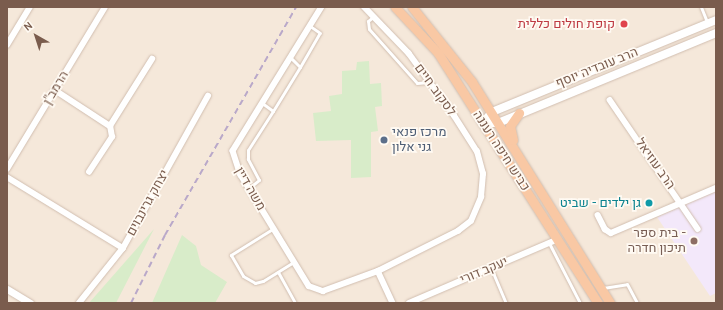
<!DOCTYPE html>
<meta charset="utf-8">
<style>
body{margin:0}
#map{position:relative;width:723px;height:310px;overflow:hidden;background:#fdf6ec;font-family:Karla,Heebo,sans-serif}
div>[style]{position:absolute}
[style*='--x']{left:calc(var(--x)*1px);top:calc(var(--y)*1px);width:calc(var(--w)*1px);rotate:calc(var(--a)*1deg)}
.residential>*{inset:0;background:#f5e8da;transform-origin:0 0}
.education>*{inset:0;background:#f3e8fa}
.green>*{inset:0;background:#d8ecc9}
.roads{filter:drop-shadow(0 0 1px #d1beb0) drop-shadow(0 0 1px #d1beb0)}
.service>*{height:3px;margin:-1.5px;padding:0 1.5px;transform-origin:1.5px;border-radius:1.5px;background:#fff}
.minor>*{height:5.5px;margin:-2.75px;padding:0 2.75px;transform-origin:2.75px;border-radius:2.75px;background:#fff}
.tertiary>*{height:7px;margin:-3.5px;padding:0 3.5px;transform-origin:3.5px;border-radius:3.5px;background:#fff}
.secondary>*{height:8px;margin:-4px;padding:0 4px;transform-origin:4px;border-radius:4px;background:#fff}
.trunk>*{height:9px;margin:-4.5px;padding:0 4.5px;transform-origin:4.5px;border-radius:4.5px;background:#f9c8a4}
.rail>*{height:2px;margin-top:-1px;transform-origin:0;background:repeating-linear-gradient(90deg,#b9a8c9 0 6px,transparent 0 10px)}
.dots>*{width:11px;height:11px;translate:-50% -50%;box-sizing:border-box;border:2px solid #fffaf3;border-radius:50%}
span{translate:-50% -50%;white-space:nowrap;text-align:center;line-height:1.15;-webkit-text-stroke:3.5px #fffaf3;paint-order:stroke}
.health-label{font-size:13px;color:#be3a42}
.right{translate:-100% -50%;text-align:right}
.street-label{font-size:13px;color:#7a5c4d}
.service-label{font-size:13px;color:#4e5e75}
.left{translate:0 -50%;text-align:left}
.culture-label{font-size:13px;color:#0d838f}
.education-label{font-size:13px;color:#785e54}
.frame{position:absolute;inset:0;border:8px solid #7a5c4d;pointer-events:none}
.north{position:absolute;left:16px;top:16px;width:40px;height:40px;-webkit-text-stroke:3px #fffaf3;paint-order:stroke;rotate:321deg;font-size:11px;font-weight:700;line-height:16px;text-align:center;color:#7a5c4d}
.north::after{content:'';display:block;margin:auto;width:14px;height:18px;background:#7a5c4d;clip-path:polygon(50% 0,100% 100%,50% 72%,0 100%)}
</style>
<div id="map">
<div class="residential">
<i style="left:7px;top:7px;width:709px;height:296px"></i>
</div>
<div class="education">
<i style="clip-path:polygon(716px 191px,716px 293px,710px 296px,657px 217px)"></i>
</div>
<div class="green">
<i style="clip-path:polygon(369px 61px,370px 84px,381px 83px,382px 106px,375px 107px,378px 131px,371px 132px,371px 177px,351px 178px,351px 140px,316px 141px,313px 113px,331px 111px,329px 96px,342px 94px,342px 71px,356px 70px,357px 62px)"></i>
<i style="clip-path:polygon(154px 229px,116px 303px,89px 303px)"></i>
<i style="clip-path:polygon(182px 235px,196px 246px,201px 265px,227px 282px,215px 303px,152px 303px)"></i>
</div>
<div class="roads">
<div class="service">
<i style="--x:701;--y:7;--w:16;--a:68"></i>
<i style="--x:374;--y:16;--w:8;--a:140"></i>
<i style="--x:368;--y:21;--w:8;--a:83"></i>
<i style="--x:369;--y:29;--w:72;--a:48.4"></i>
<i style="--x:417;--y:83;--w:12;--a:-5"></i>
<i style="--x:300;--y:67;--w:39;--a:-60"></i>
<i style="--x:320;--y:33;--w:12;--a:-145"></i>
<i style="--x:273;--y:111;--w:52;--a:-58.5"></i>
<i style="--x:300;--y:67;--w:14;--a:-135"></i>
<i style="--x:249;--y:188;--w:13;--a:-39"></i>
<i style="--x:259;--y:180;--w:24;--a:-118"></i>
<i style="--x:248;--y:159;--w:9;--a:-90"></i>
<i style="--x:248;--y:150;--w:46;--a:-57.3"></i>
<i style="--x:273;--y:111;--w:14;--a:-144"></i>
<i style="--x:274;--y:228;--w:51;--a:147.9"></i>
<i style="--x:231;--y:255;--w:24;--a:60"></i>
<i style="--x:243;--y:276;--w:14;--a:30"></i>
<i style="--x:255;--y:283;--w:8;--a:-14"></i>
<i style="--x:263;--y:281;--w:36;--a:-32"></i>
<i style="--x:549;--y:243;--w:68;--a:62.7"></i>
<i style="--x:491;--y:268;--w:38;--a:67"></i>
<i style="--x:278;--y:272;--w:35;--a:61"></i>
<i style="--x:603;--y:288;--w:24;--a:-9"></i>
<i style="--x:627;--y:284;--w:21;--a:62"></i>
</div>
<div class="minor">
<i style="--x:322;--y:7;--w:169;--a:121.7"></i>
<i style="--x:233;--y:151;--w:25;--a:72"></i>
<i style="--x:241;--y:175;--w:130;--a:58.5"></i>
<i style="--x:309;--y:286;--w:15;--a:20"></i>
<i style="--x:323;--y:291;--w:59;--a:-20"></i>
<i style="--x:378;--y:271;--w:89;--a:-26.6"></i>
<i style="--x:458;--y:231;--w:16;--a:-38"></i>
<i style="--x:471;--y:221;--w:26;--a:-67"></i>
<i style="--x:481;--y:197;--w:23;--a:-85"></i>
<i style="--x:483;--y:174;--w:23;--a:-105"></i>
<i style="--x:477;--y:152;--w:43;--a:-122.6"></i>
<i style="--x:454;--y:116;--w:77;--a:-126"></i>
<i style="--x:409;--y:54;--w:65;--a:-133.8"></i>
<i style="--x:7;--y:45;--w:44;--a:-58.8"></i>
<i style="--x:55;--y:90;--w:66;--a:33.2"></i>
<i style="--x:610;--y:100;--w:156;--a:55.7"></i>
<i style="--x:7;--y:169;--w:189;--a:-58.8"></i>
<i style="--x:89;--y:172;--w:42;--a:-56.7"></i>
<i style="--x:112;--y:137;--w:11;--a:-100"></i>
<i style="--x:110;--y:126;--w:79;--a:-57.9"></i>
<i style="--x:7;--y:177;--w:136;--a:31.5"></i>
<i style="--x:598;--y:215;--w:16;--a:63"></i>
<i style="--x:605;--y:229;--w:7;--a:34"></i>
<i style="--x:611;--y:233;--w:114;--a:-23.2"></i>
<i style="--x:378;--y:271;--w:35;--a:65"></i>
<i style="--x:79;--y:303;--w:70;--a:-51.3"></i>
<i style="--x:123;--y:248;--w:174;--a:-60.8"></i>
<i style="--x:409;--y:303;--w:162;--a:-23.2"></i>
</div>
<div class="tertiary">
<i style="--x:7;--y:289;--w:27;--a:31"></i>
</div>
<div class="secondary">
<i style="--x:483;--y:123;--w:14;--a:-51"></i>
<i style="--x:492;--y:112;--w:242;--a:-22.3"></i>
<i style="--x:483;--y:123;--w:15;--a:0"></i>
<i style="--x:498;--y:123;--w:236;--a:-22.4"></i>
</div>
<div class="trunk">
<i style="--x:395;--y:7;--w:63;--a:46.9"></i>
<i style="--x:438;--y:53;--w:297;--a:57.4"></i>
<i style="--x:412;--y:7;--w:96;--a:51.3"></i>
<i style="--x:472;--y:82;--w:261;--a:58"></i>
<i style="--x:513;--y:140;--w:14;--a:-102"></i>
<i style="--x:510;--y:126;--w:16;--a:-55"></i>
</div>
</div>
<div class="rail">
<i style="--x:131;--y:303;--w:76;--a:-63.4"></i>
<i style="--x:165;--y:235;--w:263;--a:-60.1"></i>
</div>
<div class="dots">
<i style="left:624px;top:24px;background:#e0444e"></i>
<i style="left:384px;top:140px;background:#5c6f8a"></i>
<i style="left:649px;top:203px;background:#0f9aa8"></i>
<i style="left:694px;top:241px;background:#8d6e63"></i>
</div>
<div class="health-label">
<span class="right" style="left:615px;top:24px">קופת חולים כללית</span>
</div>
<div class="street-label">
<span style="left:597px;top:68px;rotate:-22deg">הרב עובדיה יוסף</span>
<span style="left:56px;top:88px;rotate:-59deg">הרמב"ן</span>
<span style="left:435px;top:90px;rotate:54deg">לסקוב חיים</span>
<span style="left:501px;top:151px;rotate:57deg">כביש חיפה רעננה</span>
<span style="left:655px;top:164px;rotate:55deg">הרב עוזיאל</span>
<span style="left:250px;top:189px;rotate:60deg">משה דיין</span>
<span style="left:148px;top:203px;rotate:-61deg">יצחק גרינבוים</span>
<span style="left:484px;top:271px;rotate:-23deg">יעקב דורי</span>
</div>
<div class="service-label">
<span class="left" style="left:392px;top:140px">מרכז פנאי<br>גני אלון</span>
</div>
<div class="culture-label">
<span class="right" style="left:641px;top:203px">גן ילדים - שביט</span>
</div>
<div class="education-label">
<span class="right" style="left:686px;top:241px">בית ספר -<br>תיכון חדרה</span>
</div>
<div class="frame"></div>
<div class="north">N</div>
</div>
